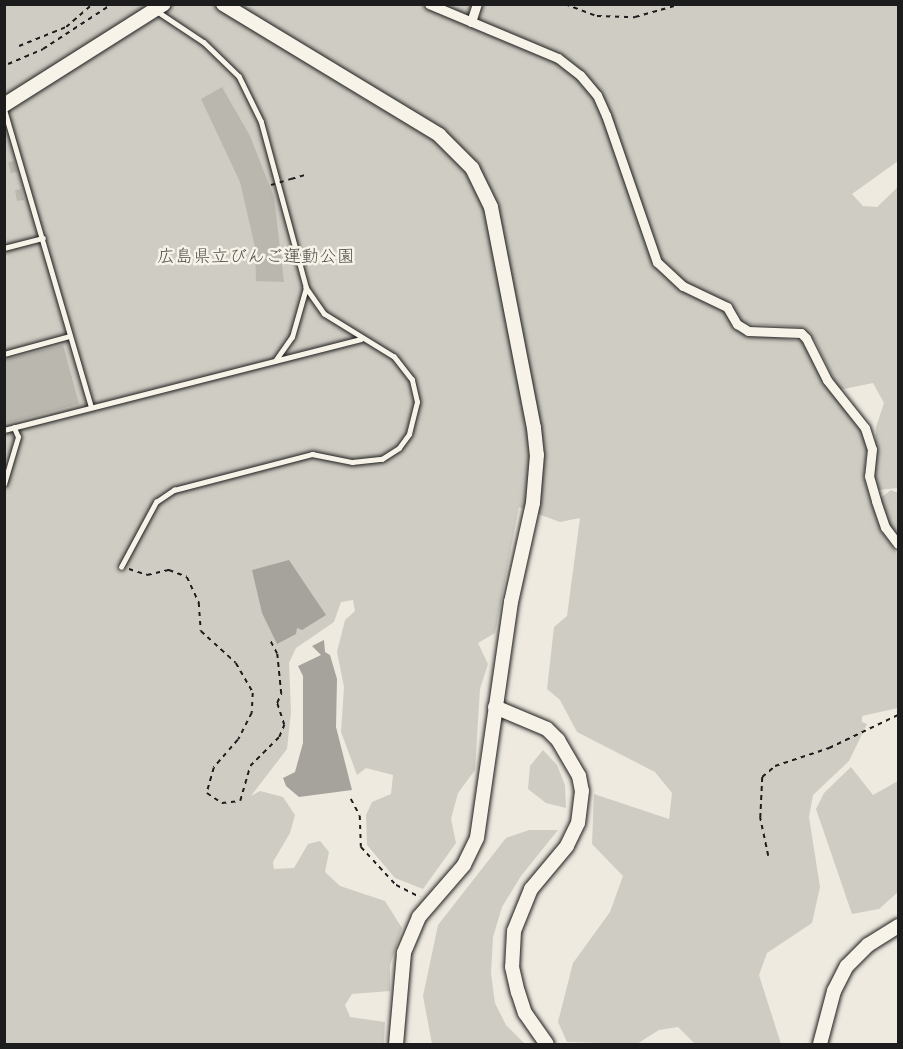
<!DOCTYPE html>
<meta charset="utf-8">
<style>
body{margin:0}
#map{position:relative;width:903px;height:1049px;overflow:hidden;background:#eeeae0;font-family:Mynerve,"Klee One",sans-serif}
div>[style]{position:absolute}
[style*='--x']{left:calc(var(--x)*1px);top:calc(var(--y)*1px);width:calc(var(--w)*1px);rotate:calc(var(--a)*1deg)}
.green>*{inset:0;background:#cfccc3}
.water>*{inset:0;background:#a6a39d}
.building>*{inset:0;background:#bab7af;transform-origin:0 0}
.path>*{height:1.5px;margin-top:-0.75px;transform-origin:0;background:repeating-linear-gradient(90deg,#1c1c1c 0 4.5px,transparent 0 9px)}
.roads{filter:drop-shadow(0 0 2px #1c1c1c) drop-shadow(0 0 2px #1c1c1c)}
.lane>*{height:4.5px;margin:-2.25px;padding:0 2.25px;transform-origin:2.25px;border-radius:2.25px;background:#f7f3e8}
.street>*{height:9px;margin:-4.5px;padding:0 4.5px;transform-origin:4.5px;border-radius:4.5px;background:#f7f3e8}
.secondary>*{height:14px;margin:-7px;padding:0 7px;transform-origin:7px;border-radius:7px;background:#f7f3e8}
.path-bridge>*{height:1.5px;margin-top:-0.75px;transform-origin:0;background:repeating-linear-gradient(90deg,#1c1c1c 0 4.5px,transparent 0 9px)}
span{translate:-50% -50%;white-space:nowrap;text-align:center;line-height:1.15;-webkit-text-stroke:5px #f7f3e8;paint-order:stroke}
.park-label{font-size:18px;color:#52514e}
.frame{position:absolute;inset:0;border:6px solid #1c1c1c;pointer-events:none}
</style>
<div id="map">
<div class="green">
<i style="clip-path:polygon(5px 5px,898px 5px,898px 161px,852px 194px,863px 206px,877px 207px,898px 187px,898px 488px,878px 490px,874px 474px,876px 427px,884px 403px,873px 383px,839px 390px,815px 340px,800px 327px,748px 324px,743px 333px,802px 341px,823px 382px,861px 430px,867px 449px,864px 477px,871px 502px,881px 530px,898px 555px,898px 708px,862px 716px,862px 722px,867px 724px,849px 761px,813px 795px,809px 817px,820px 887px,812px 923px,767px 953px,759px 975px,781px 1044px,695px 1044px,678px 1027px,659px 1030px,637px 1044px,567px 1042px,558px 1022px,573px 963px,610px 912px,623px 876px,592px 844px,594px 794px,669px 819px,672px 793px,655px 772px,577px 732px,560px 700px,547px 689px,554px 627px,567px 616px,580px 518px,560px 522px,519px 507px,495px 633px,478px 643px,488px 664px,480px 689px,475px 770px,458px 793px,451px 819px,456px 843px,423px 889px,395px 878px,367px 845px,366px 815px,372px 802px,391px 794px,393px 775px,366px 768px,357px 775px,341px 732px,344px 687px,337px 652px,345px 620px,355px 611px,353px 600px,341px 602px,334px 622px,296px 648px,289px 663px,291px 712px,287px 749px,251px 796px,260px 791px,283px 797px,295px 815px,290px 833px,273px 862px,274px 869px,294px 868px,308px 844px,320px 841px,329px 852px,325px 872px,340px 886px,385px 901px,402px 928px,390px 965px,390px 991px,352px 994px,345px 1005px,350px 1017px,385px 1022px,384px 1044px,5px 1044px)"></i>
<i style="clip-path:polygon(891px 490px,898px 493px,898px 541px,887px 526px,878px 500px)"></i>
<i style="clip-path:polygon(543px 750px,557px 765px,565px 785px,566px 808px,546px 803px,528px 789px,530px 766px)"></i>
<i style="clip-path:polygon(851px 767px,873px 795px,898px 781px,898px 892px,879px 909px,852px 914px,816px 809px,824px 793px)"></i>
<i style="clip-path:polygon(529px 830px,558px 830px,521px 876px,502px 907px,493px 937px,491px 973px,495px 1003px,506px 1025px,525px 1044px,432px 1044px,423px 996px,438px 925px,506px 838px)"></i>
</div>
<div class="water">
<i style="clip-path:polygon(289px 560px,326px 615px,302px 630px,297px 628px,296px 634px,277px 644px,262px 613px,252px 570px)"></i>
<i style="clip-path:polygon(324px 640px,325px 652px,330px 655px,337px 679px,336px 727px,352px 790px,299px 797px,286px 786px,283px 778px,295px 772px,303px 743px,303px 676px,298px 666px,321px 655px,312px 646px)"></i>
</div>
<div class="building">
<i style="clip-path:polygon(222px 87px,250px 136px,274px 197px,284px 282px,256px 281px,255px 247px,240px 182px,201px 99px)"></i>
<i style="left:14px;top:161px;width:11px;height:6px;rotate:75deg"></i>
<i style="clip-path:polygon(21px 189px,24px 200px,17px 201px,15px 190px)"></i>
<i style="clip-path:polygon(63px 345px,79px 404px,4px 424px,4px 360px)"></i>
</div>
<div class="path">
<i style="--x:565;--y:4;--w:34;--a:21"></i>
<i style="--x:597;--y:16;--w:38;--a:2"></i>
<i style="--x:635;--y:17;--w:48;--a:-15.8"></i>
<i style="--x:19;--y:46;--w:51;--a:-22"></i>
<i style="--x:66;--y:27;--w:35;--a:-41"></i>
<i style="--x:8;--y:64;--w:38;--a:-23"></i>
<i style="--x:43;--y:49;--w:82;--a:-33.1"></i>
<i style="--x:291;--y:179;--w:15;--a:-16"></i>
<i style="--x:129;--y:569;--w:19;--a:18"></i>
<i style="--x:147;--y:575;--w:23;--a:-13"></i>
<i style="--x:169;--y:570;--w:19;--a:21"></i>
<i style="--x:187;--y:577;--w:29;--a:65"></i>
<i style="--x:199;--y:603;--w:28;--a:86"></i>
<i style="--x:201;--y:631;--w:47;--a:42.4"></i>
<i style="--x:236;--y:663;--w:34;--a:60"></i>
<i style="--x:253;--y:693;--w:20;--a:93"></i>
<i style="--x:252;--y:713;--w:30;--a:117"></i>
<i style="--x:238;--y:740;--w:37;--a:131"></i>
<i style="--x:214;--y:768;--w:26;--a:106"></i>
<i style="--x:207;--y:793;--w:18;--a:34"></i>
<i style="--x:222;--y:803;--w:18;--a:-6"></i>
<i style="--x:240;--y:801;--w:36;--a:-74"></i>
<i style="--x:250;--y:766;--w:41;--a:-45"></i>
<i style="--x:279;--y:737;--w:13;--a:-67"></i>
<i style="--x:284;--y:725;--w:23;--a:-108"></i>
<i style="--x:277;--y:703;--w:10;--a:-66"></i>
<i style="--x:281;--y:694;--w:40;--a:-95.7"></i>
<i style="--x:277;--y:654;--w:17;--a:-118"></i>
<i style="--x:351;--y:799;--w:19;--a:62"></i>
<i style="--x:360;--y:816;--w:31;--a:88"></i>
<i style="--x:361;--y:847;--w:52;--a:47.4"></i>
<i style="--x:396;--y:885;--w:27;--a:27"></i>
<i style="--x:768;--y:856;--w:39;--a:-102"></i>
<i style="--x:760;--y:818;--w:41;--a:-87.2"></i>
<i style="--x:762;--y:777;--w:17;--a:-40"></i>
<i style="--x:775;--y:766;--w:57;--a:-18.4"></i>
<i style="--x:829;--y:748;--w:76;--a:-25.6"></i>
</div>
<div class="roads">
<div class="lane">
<i style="--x:4;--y:108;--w:310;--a:73.7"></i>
<i style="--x:4;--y:248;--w:40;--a:-14.4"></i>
<i style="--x:4;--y:354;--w:68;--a:-15.3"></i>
<i style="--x:275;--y:361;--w:29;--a:-55"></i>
<i style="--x:292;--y:337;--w:51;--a:-74.1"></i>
<i style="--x:4;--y:430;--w:368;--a:-14.3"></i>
<i style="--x:4;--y:484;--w:49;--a:-73.4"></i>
<i style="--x:18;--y:437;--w:10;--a:-114"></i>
<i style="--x:121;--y:567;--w:74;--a:-61.7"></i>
<i style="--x:156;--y:502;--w:22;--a:-34"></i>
<i style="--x:174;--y:490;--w:143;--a:-14.6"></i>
<i style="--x:312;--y:454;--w:41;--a:11.3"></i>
<i style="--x:352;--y:462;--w:30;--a:-6"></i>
<i style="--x:382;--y:459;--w:20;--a:-33"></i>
<i style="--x:399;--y:448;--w:17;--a:-54"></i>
<i style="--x:409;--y:434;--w:33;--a:-76"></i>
<i style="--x:417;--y:402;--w:23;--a:-103"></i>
<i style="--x:412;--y:380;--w:29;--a:-128"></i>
<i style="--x:394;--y:357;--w:82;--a:-148.4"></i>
<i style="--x:324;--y:314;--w:32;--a:-125"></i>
<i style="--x:306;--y:288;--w:172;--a:-105.2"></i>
<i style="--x:261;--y:122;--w:50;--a:-116.1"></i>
<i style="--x:239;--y:77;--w:49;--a:-135.8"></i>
<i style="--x:204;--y:43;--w:58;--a:-146.3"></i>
</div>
<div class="street">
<i style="--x:429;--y:4;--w:140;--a:22.7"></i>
<i style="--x:558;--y:58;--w:28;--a:38"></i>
<i style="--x:580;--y:75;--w:26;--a:50"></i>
<i style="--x:597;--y:95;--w:22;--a:66"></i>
<i style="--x:606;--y:115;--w:156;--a:70.9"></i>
<i style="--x:657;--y:262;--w:35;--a:43"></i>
<i style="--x:683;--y:286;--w:49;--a:25.5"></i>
<i style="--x:727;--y:307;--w:20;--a:60"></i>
<i style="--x:737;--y:324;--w:13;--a:32"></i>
<i style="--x:748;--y:331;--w:53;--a:2.2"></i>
<i style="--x:801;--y:333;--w:7;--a:45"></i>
<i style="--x:806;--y:338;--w:47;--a:63.4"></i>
<i style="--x:827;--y:380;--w:61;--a:51.6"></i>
<i style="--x:865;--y:428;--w:22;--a:72"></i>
<i style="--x:872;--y:449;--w:27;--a:96"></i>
<i style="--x:869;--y:476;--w:26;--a:74"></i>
<i style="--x:876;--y:501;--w:28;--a:71"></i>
<i style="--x:885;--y:527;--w:21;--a:53"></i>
<i style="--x:471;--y:22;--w:19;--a:-72"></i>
</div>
<div class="secondary">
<i style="--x:223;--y:4;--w:253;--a:31.2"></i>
<i style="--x:439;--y:135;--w:47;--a:45"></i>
<i style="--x:472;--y:168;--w:43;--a:64"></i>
<i style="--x:491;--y:207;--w:225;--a:79"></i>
<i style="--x:534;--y:428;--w:27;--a:84"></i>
<i style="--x:537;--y:455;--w:48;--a:94.8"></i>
<i style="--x:533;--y:503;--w:101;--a:102.5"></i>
<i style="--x:511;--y:602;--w:238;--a:98.2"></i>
<i style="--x:477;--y:838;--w:30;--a:116"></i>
<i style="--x:464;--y:865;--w:69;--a:130.9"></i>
<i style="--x:419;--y:917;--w:39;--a:113"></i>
<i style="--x:404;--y:953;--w:91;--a:95"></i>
<i style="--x:4;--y:105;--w:189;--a:-32.3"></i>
<i style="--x:495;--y:707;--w:56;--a:22.9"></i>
<i style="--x:547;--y:729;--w:16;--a:45"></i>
<i style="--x:558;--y:740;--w:42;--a:59.7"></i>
<i style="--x:579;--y:776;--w:15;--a:79"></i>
<i style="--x:582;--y:791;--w:32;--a:97"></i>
<i style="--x:578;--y:823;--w:25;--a:116"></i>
<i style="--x:567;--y:846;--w:56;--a:129.9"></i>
<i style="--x:531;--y:889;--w:45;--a:112"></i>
<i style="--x:514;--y:931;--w:36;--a:93"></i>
<i style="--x:512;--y:967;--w:26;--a:77"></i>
<i style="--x:518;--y:992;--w:22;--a:72"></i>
<i style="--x:525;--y:1013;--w:38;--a:55"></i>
<i style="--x:820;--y:1044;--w:55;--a:-75.2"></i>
<i style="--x:834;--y:991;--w:28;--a:-63"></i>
<i style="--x:847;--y:966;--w:30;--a:-45"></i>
<i style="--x:868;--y:945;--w:36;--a:-32"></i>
</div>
</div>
<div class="path-bridge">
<i style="--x:271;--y:185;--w:21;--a:-17"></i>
</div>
<div class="park-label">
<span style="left:256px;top:257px">広島県立びんご運動公園</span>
</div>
<div class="frame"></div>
</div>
